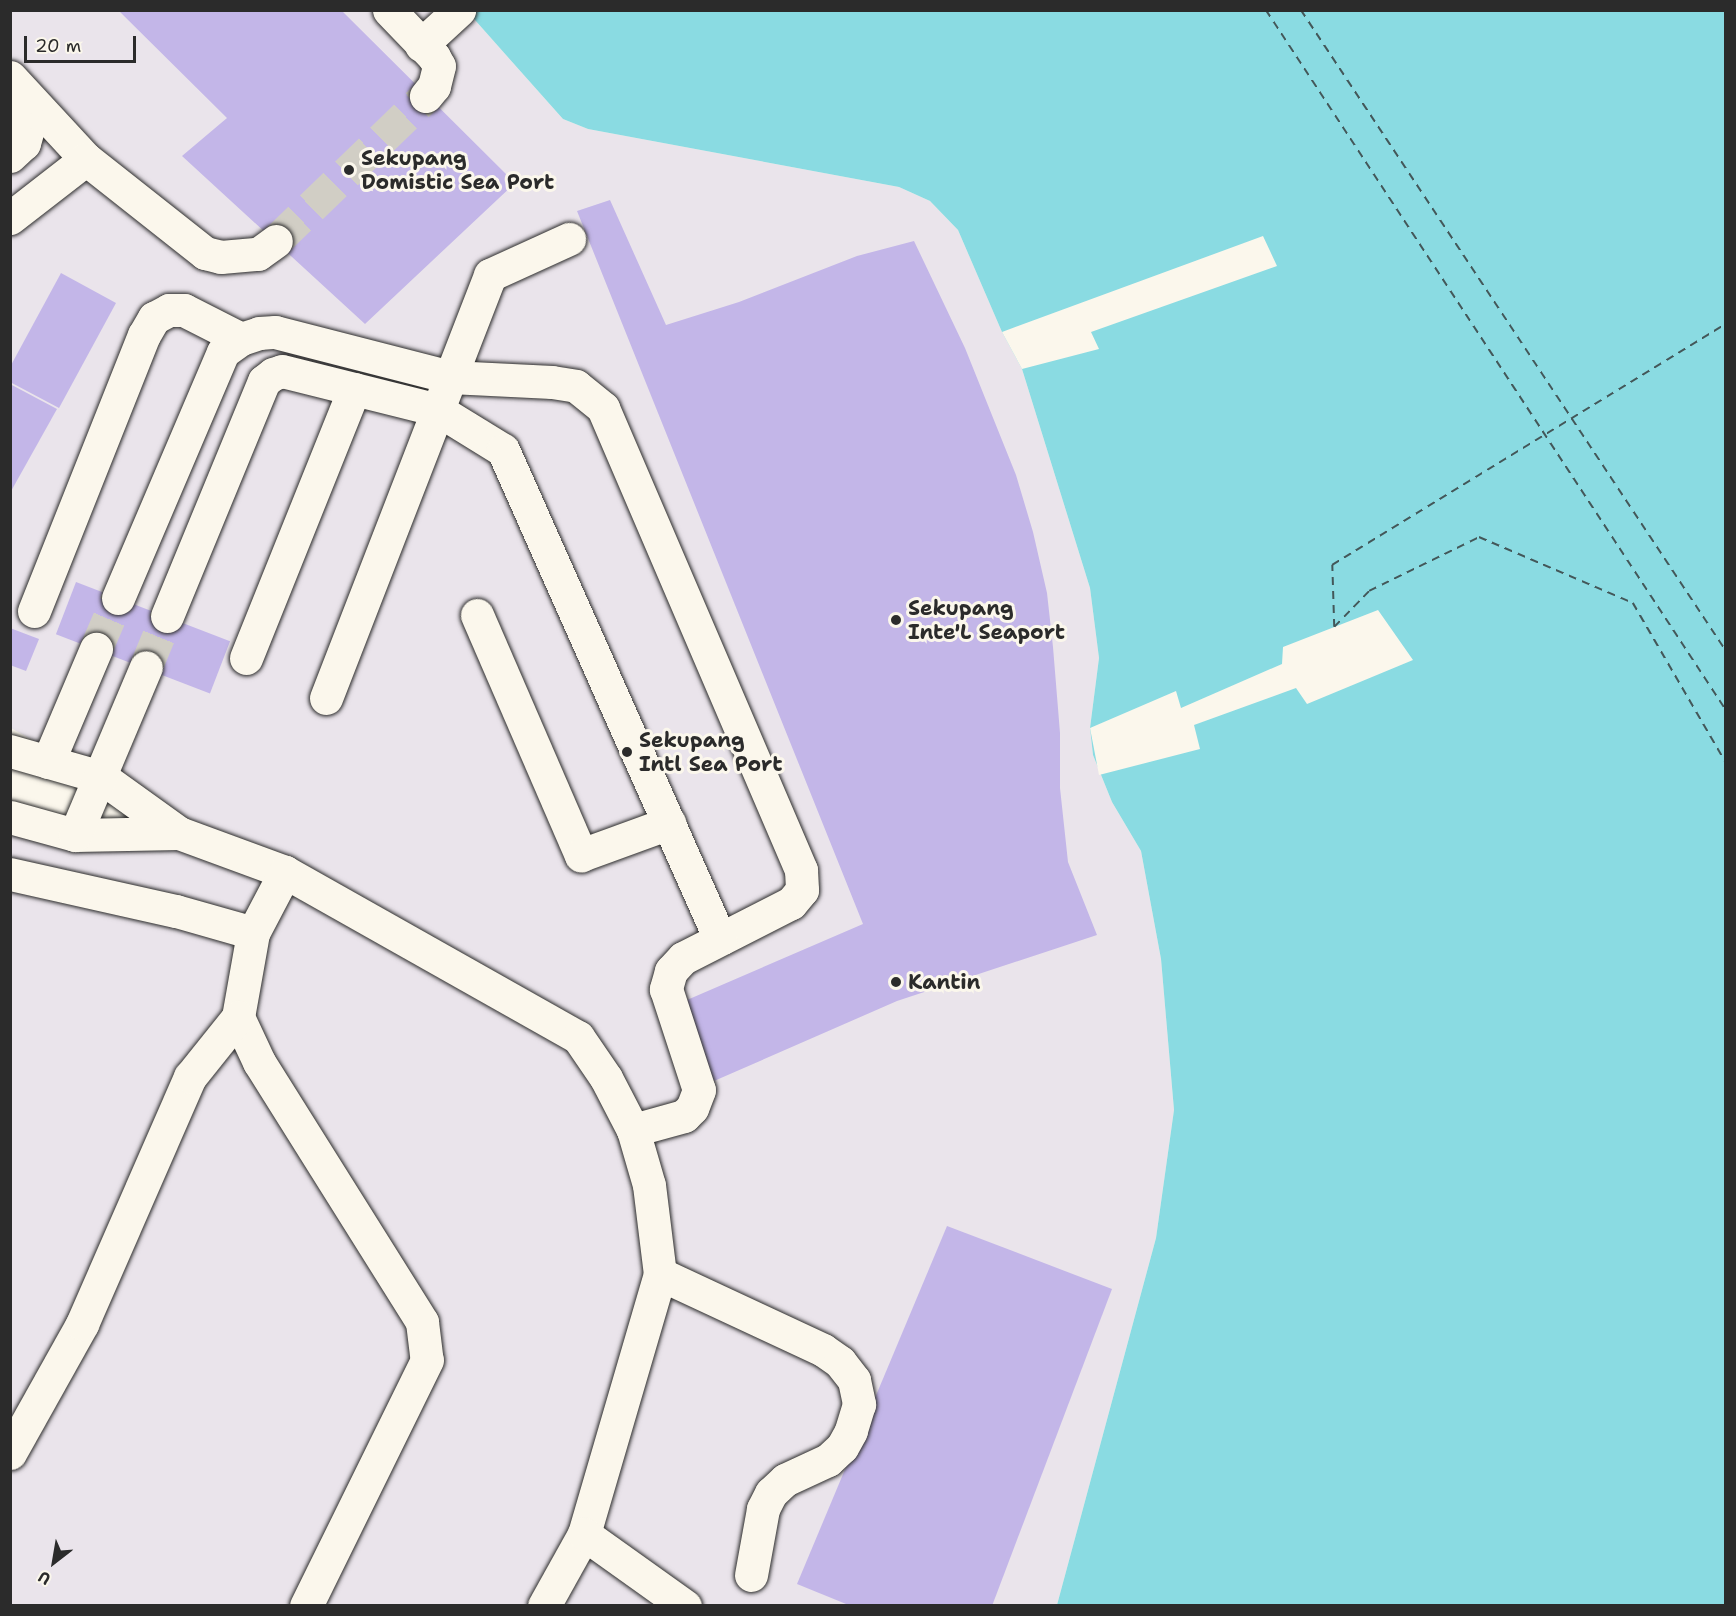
<!DOCTYPE html>
<style>
body{margin:0}
#map{position:relative;width:1736px;height:1616px;overflow:hidden;background:#fbf7ec;font-family:"Shantell Sans",sans-serif}
div>[style]{position:absolute}
[style*='--x']{left:calc(var(--x)*1px);top:calc(var(--y)*1px);width:calc(var(--w)*1px);rotate:calc(var(--a)*1deg)}
.built>*{inset:0;background:#eae4eb}
.water>*{inset:0;background:#8adbe2}
.pier>*{inset:0;background:#fbf7ec}
.ferry>*{height:1.5px;margin-top:-0.75px;transform-origin:0;background:repeating-linear-gradient(90deg,#435759 0 8px,transparent 0 14px)}
.building>*{inset:0;background:#c3b6e8;transform-origin:0 0}
.minor-tunnel>*{height:33px;margin-top:-16.5px;transform-origin:0;background:repeating-linear-gradient(90deg,#d1cec5 0 33px,transparent 0 49px)}
.roads{filter:drop-shadow(0 0 2px #2b2b2b) drop-shadow(0 0 2px #2b2b2b)}
.minor>*{height:33px;margin:-16.5px;padding:0 16.5px;transform-origin:16.5px;border-radius:16.5px;background:#fbf7ec}
.dots>*{width:16px;height:16px;translate:-50% -50%;box-sizing:border-box;border:3px solid #fbf7ec;border-radius:50%}
span{translate:-50% -50%;white-space:nowrap;text-align:center;line-height:1.15;-webkit-text-stroke:6px #fbf7ec;paint-order:stroke}
.poi-label{font-size:21px;color:#2b2b2b;font-weight:700}
.left{translate:0 -50%;text-align:left}
.frame{position:absolute;inset:0;border:12px solid #2b2b2b;pointer-events:none}
.north{position:absolute;left:24px;top:1532px;width:60px;height:60px;-webkit-text-stroke:4px #fbf7ec;paint-order:stroke;rotate:211deg;font-size:16px;font-weight:700;line-height:24px;text-align:center;color:#2b2b2b}
.north::after{content:'';display:block;margin:auto;width:21px;height:27px;background:#2b2b2b;clip-path:polygon(50% 0,100% 100%,50% 72%,0 100%)}
.scale{position:absolute;left:24px;top:36px;width:112px;height:27px;box-sizing:border-box;border:3px solid #2b2b2b;border-top:0;padding-left:8px;font-size:18px;line-height:21px;white-space:nowrap;color:#2b2b2b;-webkit-text-stroke:4px #fbf7ec;paint-order:stroke}
</style>
<div id="map">
<div class="built">
<i style="clip-path:polygon(11px 11px,467px 11px,563px 119px,588px 129px,899px 187px,930px 201px,958px 230px,1002px 332px,1022px 369px,1090px 588px,1099px 658px,1090px 728px,1093px 755px,1112px 802px,1141px 851px,1161px 959px,1174px 1110px,1156px 1238px,1057px 1605px,11px 1605px,11px 811px,226px 850px,11px 728px)"></i>
</div>
<div class="water">
<i style="clip-path:polygon(467px 11px,1725px 11px,1725px 1605px,1057px 1605px,1156px 1238px,1174px 1110px,1161px 959px,1141px 851px,1112px 802px,1093px 755px,1090px 728px,1099px 658px,1090px 588px,1022px 369px,1002px 332px,958px 230px,930px 201px,899px 187px,588px 129px,563px 119px)"></i>
</div>
<div class="pier">
<i style="clip-path:polygon(1263px 236px,1277px 266px,1091px 332px,1099px 349px,1022px 369px,1002px 332px)"></i>
<i style="clip-path:polygon(1378px 610px,1413px 660px,1307px 704px,1296px 688px,1194px 725px,1200px 749px,1099px 775px,1090px 728px,1176px 691px,1181px 708px,1282px 664px,1283px 647px)"></i>
</div>
<div class="ferry">
<i style="--x:1266;--y:10;--w:838;--a:56.69"></i>
<i style="--x:1301;--y:10;--w:769;--a:56.45"></i>
<i style="--x:1334;--y:627;--w:50;--a:-45.8"></i>
<i style="--x:1369;--y:591;--w:123;--a:-26.1"></i>
<i style="--x:1479;--y:537;--w:168;--a:23.2"></i>
<i style="--x:1633;--y:603;--w:185;--a:59.8"></i>
<i style="--x:1334;--y:627;--w:62;--a:-91.8"></i>
<i style="--x:1332;--y:565;--w:462;--a:-31.5"></i>
</div>
<div class="building">
<i style="clip-path:polygon(118px 10px,341px 10px,515px 183px,365px 324px,182px 156px,227px 118px)"></i>
<i style="clip-path:polygon(610px 200px,666px 325px,739px 302px,857px 256px,914px 241px,965px 348px,1016px 475px,1033px 532px,1047px 593px,1053px 647px,1060px 733px,1060px 788px,1068px 862px,1097px 935px,897px 1001px,714px 1081px,680px 1003px,863px 924px,577px 211px)"></i>
<i style="clip-path:polygon(61px 273px,116px 303px,59px 408px,10px 382px,10px 367px)"></i>
<i style="clip-path:polygon(10px 384px,57px 409px,10px 493px)"></i>
<i style="left:76px;top:582px;width:165px;height:56px;rotate:21deg"></i>
<i style="clip-path:polygon(10px 628px,39px 639px,26px 671px,10px 665px)"></i>
<i style="clip-path:polygon(947px 1226px,1112px 1289px,992px 1606px,851px 1606px,797px 1584px)"></i>
</div>
<div class="minor-tunnel">
<i style="--x:276;--y:241;--w:209;--a:-44"></i>
<i style="--x:96;--y:649;--w:56;--a:-66.7"></i>
<i style="--x:146;--y:667;--w:55;--a:-67.6"></i>
</div>
<div class="roads">
<div class="minor">
<i style="--x:389;--y:10;--w:65;--a:46.2"></i>
<i style="--x:434;--y:57;--w:10;--a:61"></i>
<i style="--x:439;--y:66;--w:21;--a:104"></i>
<i style="--x:434;--y:86;--w:13;--a:129"></i>
<i style="--x:421;--y:45;--w:52;--a:-42.6"></i>
<i style="--x:10;--y:77;--w:112;--a:47.2"></i>
<i style="--x:86;--y:159;--w:152;--a:38.3"></i>
<i style="--x:205;--y:253;--w:16;--a:14"></i>
<i style="--x:221;--y:257;--w:37;--a:-5"></i>
<i style="--x:258;--y:254;--w:22;--a:-36"></i>
<i style="--x:10;--y:99;--w:25;--a:47"></i>
<i style="--x:27;--y:117;--w:12;--a:85"></i>
<i style="--x:28;--y:129;--w:15;--a:106"></i>
<i style="--x:24;--y:143;--w:19;--a:137"></i>
<i style="--x:10;--y:218;--w:96;--a:-37.8"></i>
<i style="--x:118;--y:598;--w:267;--a:-66.9"></i>
<i style="--x:223;--y:352;--w:22;--a:-36"></i>
<i style="--x:241;--y:339;--w:19;--a:-18"></i>
<i style="--x:259;--y:333;--w:16;--a:-4"></i>
<i style="--x:275;--y:332;--w:181;--a:14.4"></i>
<i style="--x:450;--y:377;--w:102;--a:2.8"></i>
<i style="--x:552;--y:382;--w:24;--a:9"></i>
<i style="--x:576;--y:386;--w:35;--a:39"></i>
<i style="--x:603;--y:408;--w:503;--a:66.8"></i>
<i style="--x:801;--y:870;--w:20;--a:87"></i>
<i style="--x:802;--y:890;--w:17;--a:130"></i>
<i style="--x:791;--y:903;--w:121;--a:153"></i>
<i style="--x:683;--y:958;--w:18;--a:133"></i>
<i style="--x:671;--y:971;--w:19;--a:106"></i>
<i style="--x:666;--y:989;--w:106;--a:71.9"></i>
<i style="--x:699;--y:1090;--w:19;--a:111"></i>
<i style="--x:692;--y:1108;--w:11;--a:135"></i>
<i style="--x:684;--y:1116;--w:53;--a:164.6"></i>
<i style="--x:34;--y:611;--w:297;--a:-68.3"></i>
<i style="--x:144;--y:335;--w:20;--a:-60"></i>
<i style="--x:154;--y:318;--w:17;--a:-28"></i>
<i style="--x:169;--y:310;--w:15;--a:0"></i>
<i style="--x:184;--y:310;--w:64;--a:27"></i>
<i style="--x:477;--y:615;--w:262;--a:66.6"></i>
<i style="--x:581;--y:855;--w:94;--a:-20"></i>
<i style="--x:167;--y:616;--w:254;--a:-67.6"></i>
<i style="--x:264;--y:381;--w:11;--a:-38"></i>
<i style="--x:273;--y:374;--w:9;--a:-18"></i>
<i style="--x:282;--y:371;--w:161;--a:14"></i>
<i style="--x:438;--y:410;--w:76;--a:31.6"></i>
<i style="--x:503;--y:450;--w:535;--a:66.07"></i>
<i style="--x:246;--y:658;--w:290;--a:-68.1"></i>
<i style="--x:326;--y:698;--w:454;--a:-68.8"></i>
<i style="--x:490;--y:275;--w:87;--a:-24.5"></i>
<i style="--x:10;--y:751;--w:95;--a:15.9"></i>
<i style="--x:101;--y:777;--w:96;--a:35.7"></i>
<i style="--x:179;--y:833;--w:113;--a:20.2"></i>
<i style="--x:285;--y:872;--w:336;--a:29.4"></i>
<i style="--x:578;--y:1037;--w:50;--a:55.7"></i>
<i style="--x:606;--y:1078;--w:59;--a:62.6"></i>
<i style="--x:633;--y:1130;--w:57;--a:73.8"></i>
<i style="--x:649;--y:1185;--w:90;--a:83"></i>
<i style="--x:660;--y:1274;--w:271;--a:106.3"></i>
<i style="--x:584;--y:1534;--w:82;--a:119.1"></i>
<i style="--x:48;--y:762;--w:123;--a:-67"></i>
<i style="--x:10;--y:817;--w:67;--a:15.5"></i>
<i style="--x:75;--y:835;--w:104;--a:-1.1"></i>
<i style="--x:75;--y:835;--w:182;--a:-67.1"></i>
<i style="--x:10;--y:874;--w:170;--a:12.6"></i>
<i style="--x:176;--y:911;--w:80;--a:15.9"></i>
<i style="--x:253;--y:933;--w:69;--a:-62.3"></i>
<i style="--x:253;--y:933;--w:85;--a:100.1"></i>
<i style="--x:238;--y:1017;--w:50;--a:65"></i>
<i style="--x:259;--y:1062;--w:307;--a:57.9"></i>
<i style="--x:422;--y:1322;--w:38;--a:83"></i>
<i style="--x:427;--y:1360;--w:274;--a:116.2"></i>
<i style="--x:660;--y:1274;--w:180;--a:25"></i>
<i style="--x:823;--y:1350;--w:21;--a:35"></i>
<i style="--x:840;--y:1362;--w:23;--a:52"></i>
<i style="--x:854;--y:1380;--w:25;--a:78"></i>
<i style="--x:859;--y:1404;--w:28;--a:107"></i>
<i style="--x:851;--y:1431;--w:18;--a:119"></i>
<i style="--x:842;--y:1447;--w:19;--a:137"></i>
<i style="--x:828;--y:1460;--w:47;--a:155.1"></i>
<i style="--x:785;--y:1480;--w:19;--a:137"></i>
<i style="--x:771;--y:1493;--w:18;--a:117"></i>
<i style="--x:763;--y:1509;--w:67;--a:100.3"></i>
<i style="--x:10;--y:1453;--w:148;--a:-60.8"></i>
<i style="--x:82;--y:1324;--w:270;--a:-66.4"></i>
<i style="--x:190;--y:1077;--w:77;--a:-51.3"></i>
<i style="--x:584;--y:1534;--w:124;--a:35.5"></i>
</div>
</div>
<div class="dots">
<i style="left:349px;top:170px;background:#2b2b2b"></i>
<i style="left:896px;top:620px;background:#2b2b2b"></i>
<i style="left:627px;top:752px;background:#2b2b2b"></i>
<i style="left:896px;top:982px;background:#2b2b2b"></i>
</div>
<div class="poi-label">
<span class="left" style="left:361px;top:170px">Sekupang<br>Domistic Sea Port</span>
<span class="left" style="left:908px;top:620px">Sekupang<br>Inte'L Seaport</span>
<span class="left" style="left:639px;top:752px">Sekupang<br>Intl Sea Port</span>
<span class="left" style="left:908px;top:982px">Kantin</span>
</div>
<div class="frame"></div>
<div class="north">U</div>
<div class="scale">20 m</div>
</div>
